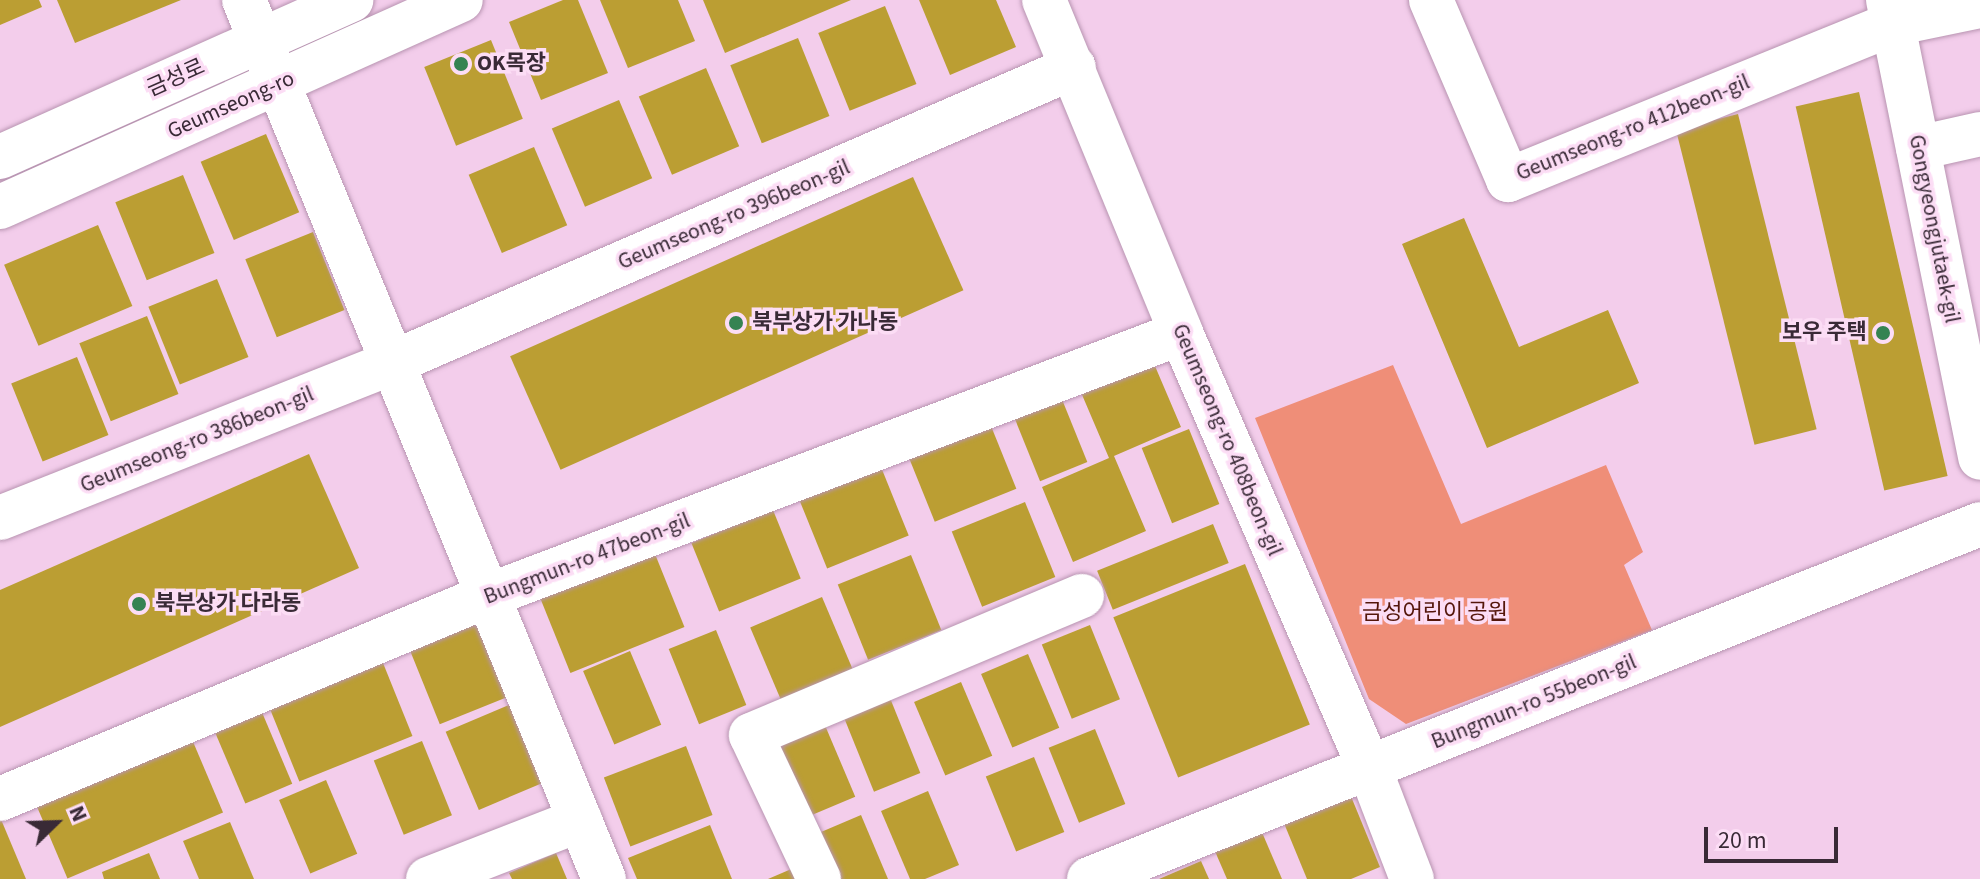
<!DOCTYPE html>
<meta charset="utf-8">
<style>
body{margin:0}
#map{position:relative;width:1980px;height:879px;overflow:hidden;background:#f3cdeb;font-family:"Source Sans 3","Noto Sans KR",sans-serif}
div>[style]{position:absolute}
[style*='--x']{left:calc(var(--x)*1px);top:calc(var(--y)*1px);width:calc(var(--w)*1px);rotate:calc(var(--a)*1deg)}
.green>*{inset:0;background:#ef8e78}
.building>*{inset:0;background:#bb9e33;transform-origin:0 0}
.roads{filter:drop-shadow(0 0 2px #b894b1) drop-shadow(0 0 2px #b894b1)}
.street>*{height:44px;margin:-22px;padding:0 22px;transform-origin:22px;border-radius:22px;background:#fff}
.secondary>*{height:44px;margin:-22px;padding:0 22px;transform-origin:22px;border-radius:22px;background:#fff}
.dots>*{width:22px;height:22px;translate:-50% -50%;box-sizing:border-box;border:4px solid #fcddf5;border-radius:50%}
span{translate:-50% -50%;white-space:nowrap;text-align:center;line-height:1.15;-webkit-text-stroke:7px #fcddf5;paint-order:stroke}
.poi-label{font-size:22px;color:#392a36;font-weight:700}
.left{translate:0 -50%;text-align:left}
.right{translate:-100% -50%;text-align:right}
.street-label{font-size:22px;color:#392a36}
.park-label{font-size:22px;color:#54160a}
.north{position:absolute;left:16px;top:783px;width:80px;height:80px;-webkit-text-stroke:6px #fcddf5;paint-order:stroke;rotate:67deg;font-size:22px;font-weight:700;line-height:32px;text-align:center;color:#392a36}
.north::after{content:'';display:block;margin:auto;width:28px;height:36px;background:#392a36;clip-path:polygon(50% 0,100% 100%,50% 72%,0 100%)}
.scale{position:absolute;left:1704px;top:827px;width:134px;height:36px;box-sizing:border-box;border:4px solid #392a36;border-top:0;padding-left:10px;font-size:24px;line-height:28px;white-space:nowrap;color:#392a36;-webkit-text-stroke:6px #fcddf5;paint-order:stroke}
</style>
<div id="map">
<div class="green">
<i style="clip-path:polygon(1393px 365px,1461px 524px,1606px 465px,1643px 552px,1624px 565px,1652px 630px,1406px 724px,1369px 699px,1255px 418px)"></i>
</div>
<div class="building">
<i style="clip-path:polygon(0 0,39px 0,42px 7px,0 25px)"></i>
<i style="clip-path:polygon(57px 0,181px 0,75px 43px)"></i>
<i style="clip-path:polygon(563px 0,578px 0,608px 73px,541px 100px,509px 22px)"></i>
<i style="clip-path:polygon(600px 0,678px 0,695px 41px,628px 68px)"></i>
<i style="clip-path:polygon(703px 0,851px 0,725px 53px)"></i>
<i style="clip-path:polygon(919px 0,996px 0,1016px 47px,950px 75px)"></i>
<i style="left:885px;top:6px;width:84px;height:72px;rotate:68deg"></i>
<i style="left:798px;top:38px;width:84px;height:73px;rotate:68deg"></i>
<i style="left:491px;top:40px;width:85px;height:72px;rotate:68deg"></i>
<i style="left:706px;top:68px;width:85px;height:73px;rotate:67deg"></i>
<i style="left:1859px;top:92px;width:394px;height:65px;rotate:77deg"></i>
<i style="left:619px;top:100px;width:85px;height:73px;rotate:67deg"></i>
<i style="left:1738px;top:114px;width:325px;height:64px;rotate:76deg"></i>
<i style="left:266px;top:134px;width:85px;height:71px;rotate:67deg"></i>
<i style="left:534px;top:147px;width:85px;height:71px;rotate:67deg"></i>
<i style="left:183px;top:175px;width:84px;height:73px;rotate:68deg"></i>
<i style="left:913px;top:177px;width:124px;height:441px;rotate:66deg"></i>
<i style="clip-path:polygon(1464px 218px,1519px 347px,1608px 310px,1639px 383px,1487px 448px,1402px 244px)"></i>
<i style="left:98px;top:225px;width:88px;height:102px;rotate:67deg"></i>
<i style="left:313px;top:232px;width:84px;height:73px;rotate:68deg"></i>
<i style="left:217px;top:279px;width:84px;height:74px;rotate:68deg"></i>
<i style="left:147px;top:316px;width:84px;height:73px;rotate:68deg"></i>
<i style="clip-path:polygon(1149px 352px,1181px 427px,1114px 456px,1146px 531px,1073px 562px,1042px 487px,1109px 458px,1077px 383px)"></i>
<i style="left:77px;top:357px;width:84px;height:71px;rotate:68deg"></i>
<i style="left:1057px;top:387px;width:81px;height:51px;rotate:68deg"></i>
<i style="left:989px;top:421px;width:73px;height:88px;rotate:68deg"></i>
<i style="left:1189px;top:429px;width:81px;height:51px;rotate:68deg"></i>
<i style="clip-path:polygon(309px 454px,359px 568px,0 727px,0 590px)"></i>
<i style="left:881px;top:467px;width:74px;height:88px;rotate:68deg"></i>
<i style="left:1025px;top:502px;width:81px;height:79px;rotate:68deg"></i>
<i style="left:773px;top:510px;width:74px;height:88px;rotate:68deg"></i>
<i style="left:1213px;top:524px;width:42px;height:125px;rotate:68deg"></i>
<i style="left:653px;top:549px;width:84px;height:123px;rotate:68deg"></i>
<i style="left:911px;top:555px;width:81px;height:79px;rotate:68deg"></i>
<i style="left:1245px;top:564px;width:173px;height:142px;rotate:68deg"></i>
<i style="left:822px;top:597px;width:82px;height:78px;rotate:67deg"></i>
<i style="left:476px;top:619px;width:84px;height:73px;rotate:68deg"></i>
<i style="left:1090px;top:625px;width:80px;height:52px;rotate:68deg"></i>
<i style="left:716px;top:630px;width:81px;height:51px;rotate:68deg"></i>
<i style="left:630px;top:651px;width:80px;height:51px;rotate:67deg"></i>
<i style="left:1028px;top:654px;width:80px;height:51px;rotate:67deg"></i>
<i style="left:381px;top:658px;width:84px;height:122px;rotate:68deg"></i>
<i style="left:961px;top:682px;width:80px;height:51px;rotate:67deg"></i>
<i style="left:890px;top:698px;width:81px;height:50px;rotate:68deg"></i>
<i style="left:511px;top:704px;width:85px;height:71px;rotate:67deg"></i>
<i style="left:261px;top:710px;width:80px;height:51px;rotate:67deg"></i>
<i style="left:824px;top:723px;width:80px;height:51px;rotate:67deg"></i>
<i style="left:1095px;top:729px;width:81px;height:50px;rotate:68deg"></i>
<i style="left:191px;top:737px;width:82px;height:169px;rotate:67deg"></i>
<i style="left:422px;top:741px;width:80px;height:52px;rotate:68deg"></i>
<i style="left:686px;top:746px;width:74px;height:88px;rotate:69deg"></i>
<i style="left:1034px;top:757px;width:81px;height:52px;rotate:68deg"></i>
<i style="left:326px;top:780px;width:80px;height:51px;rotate:67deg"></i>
<i style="clip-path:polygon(1348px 789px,1380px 867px,1351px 879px,1307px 879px,1281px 816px)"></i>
<i style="clip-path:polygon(928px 791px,959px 865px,925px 879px,910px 879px,881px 811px)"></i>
<i style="clip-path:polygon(861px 815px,888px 879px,833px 879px,814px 835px)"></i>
<i style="clip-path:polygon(0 817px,26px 879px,0 879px)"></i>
<i style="clip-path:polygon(230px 822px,254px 879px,199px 879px,183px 841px)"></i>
<i style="clip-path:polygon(710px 825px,732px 879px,637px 879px,628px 858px)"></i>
<i style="clip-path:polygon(1261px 830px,1282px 879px,1227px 879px,1214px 849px)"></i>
<i style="clip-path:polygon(149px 853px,160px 879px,104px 879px,102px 872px)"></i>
<i style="clip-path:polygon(556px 853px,567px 879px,512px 879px,509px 873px)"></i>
<i style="clip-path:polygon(1201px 861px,1209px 879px,1159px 879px)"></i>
<i style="clip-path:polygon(803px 864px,810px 879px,768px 879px)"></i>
</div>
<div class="roads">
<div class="street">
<i style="--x:244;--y:0;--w:950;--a:67.73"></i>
<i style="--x:1044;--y:0;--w:360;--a:67.6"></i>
<i style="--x:1181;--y:333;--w:473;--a:66.6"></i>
<i style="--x:1369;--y:767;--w:120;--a:69"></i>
<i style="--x:1431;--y:0;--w:196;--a:66.8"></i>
<i style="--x:1508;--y:180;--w:415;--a:-22.1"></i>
<i style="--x:1893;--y:24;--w:89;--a:-11.7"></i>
<i style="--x:1918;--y:148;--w:64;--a:-12.7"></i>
<i style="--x:0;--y:518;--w:424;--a:-21.6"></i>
<i style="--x:394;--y:362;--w:741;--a:-23.45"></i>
<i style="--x:0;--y:799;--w:528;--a:-22.63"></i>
<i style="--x:487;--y:596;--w:742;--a:-20.75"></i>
<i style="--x:428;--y:879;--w:163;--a:-21.2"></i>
<i style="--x:819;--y:879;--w:159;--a:-115.3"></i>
<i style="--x:751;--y:735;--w:359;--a:-22.8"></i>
<i style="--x:1089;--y:879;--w:959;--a:-21.72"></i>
</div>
<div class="secondary">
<i style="--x:1888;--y:0;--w:467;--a:78.6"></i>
<i style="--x:0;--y:157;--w:385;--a:-24.1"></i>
<i style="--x:0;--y:207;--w:505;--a:-24.18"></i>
</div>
</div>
<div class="dots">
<i style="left:461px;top:64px;background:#358352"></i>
<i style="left:736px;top:323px;background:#358352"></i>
<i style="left:1883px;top:333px;background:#358352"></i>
<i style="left:139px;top:604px;background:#358352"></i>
</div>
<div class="poi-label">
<span class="left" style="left:477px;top:64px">OK목장</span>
<span class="left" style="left:752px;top:323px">북부상가 가나동</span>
<span class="right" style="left:1867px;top:333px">보우 주택</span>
<span class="left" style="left:155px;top:604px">북부상가 다라동</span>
</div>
<div class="street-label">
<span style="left:176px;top:78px;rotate:-24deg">금성로</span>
<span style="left:231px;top:105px;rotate:-24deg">Geumseong-ro</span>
<span style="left:1633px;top:128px;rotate:-22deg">Geumseong-ro 412beon-gil</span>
<span style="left:734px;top:215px;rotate:-23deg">Geumseong-ro 396beon-gil</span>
<span style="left:1934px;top:229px;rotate:79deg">Gongyeongjutaek-gil</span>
<span style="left:197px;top:440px;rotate:-22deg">Geumseong-ro 386beon-gil</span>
<span style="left:1227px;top:440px;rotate:67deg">Geumseong-ro 408beon-gil</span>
<span style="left:587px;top:559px;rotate:-21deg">Bungmun-ro 47beon-gil</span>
<span style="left:1534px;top:702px;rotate:-22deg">Bungmun-ro 55beon-gil</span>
</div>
<div class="park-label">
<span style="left:1435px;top:613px">금성어린이 공원</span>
</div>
<div class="north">N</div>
<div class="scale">20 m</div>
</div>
